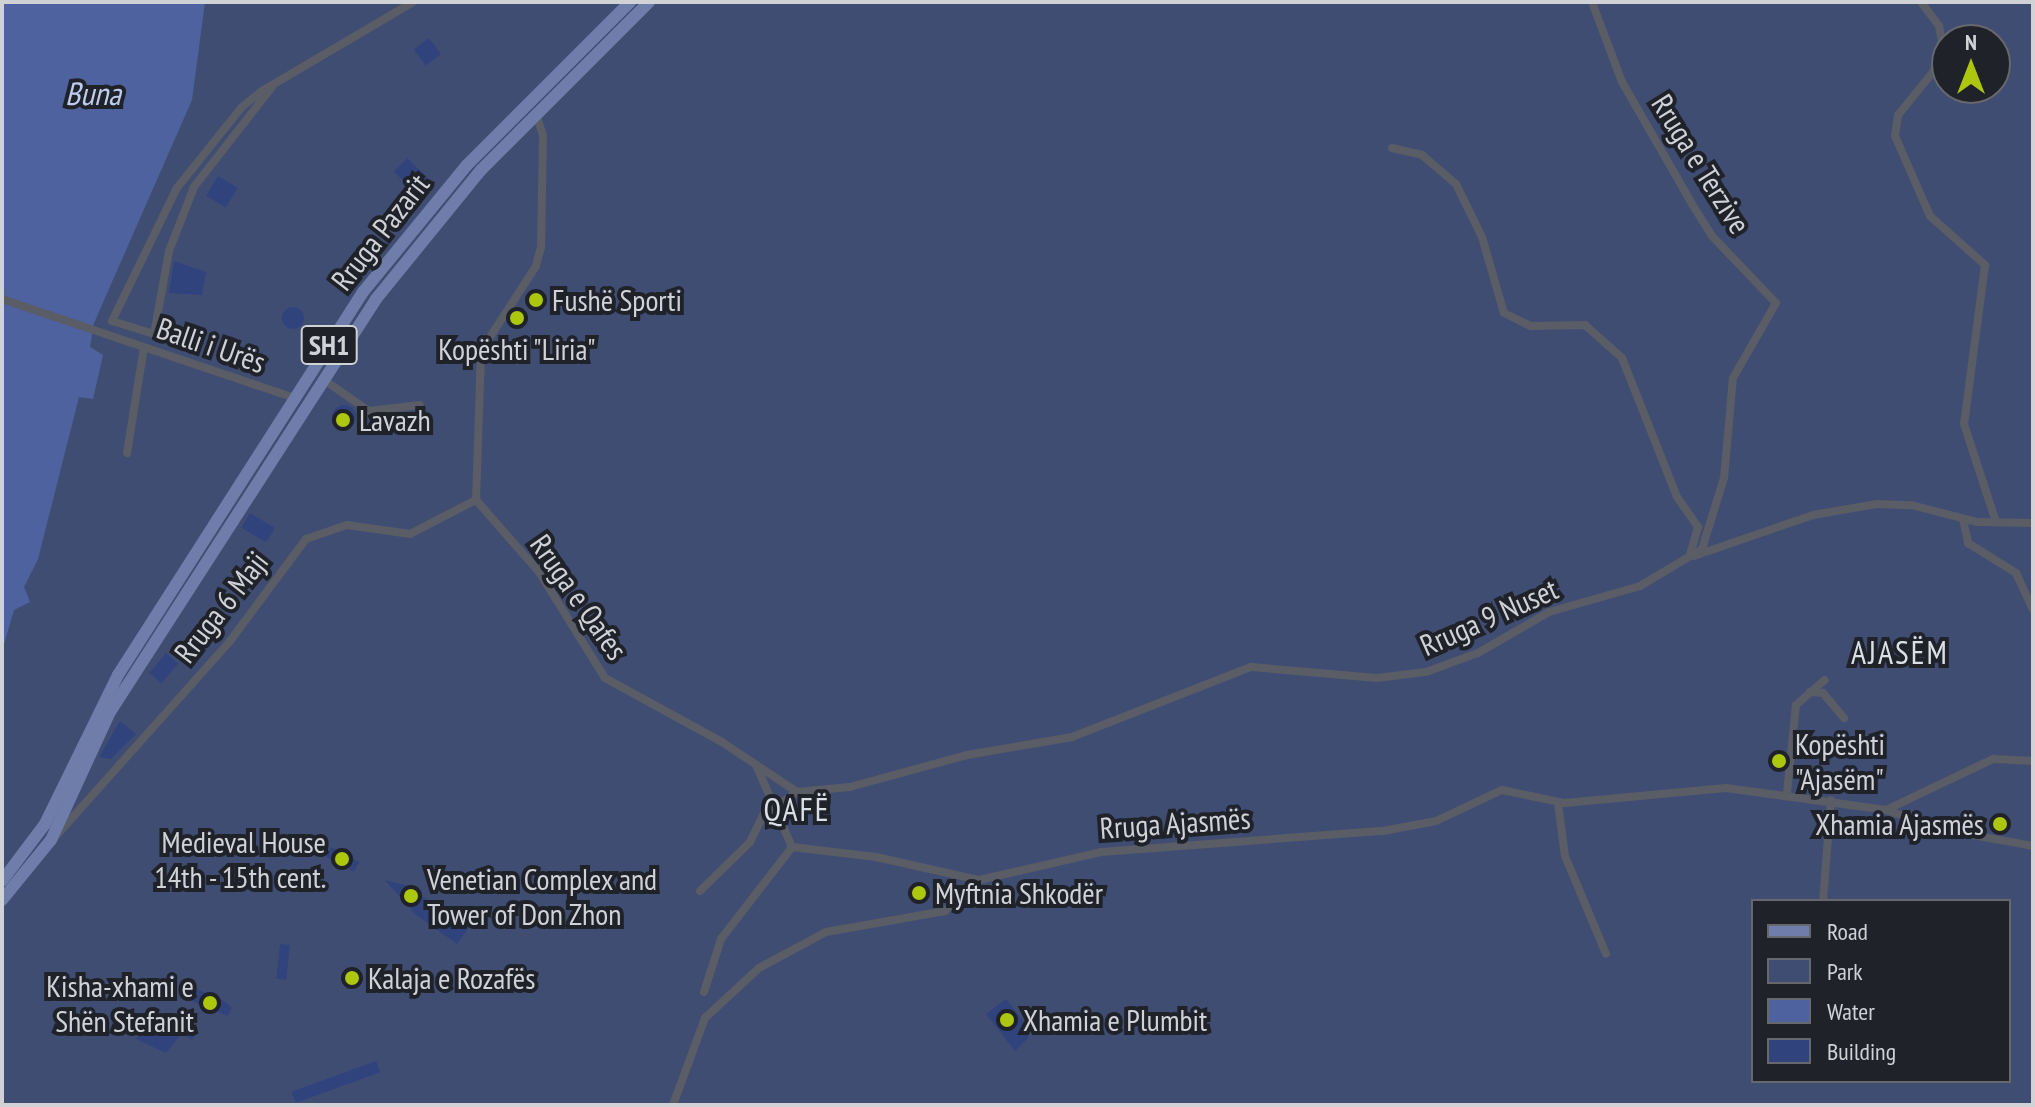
<!DOCTYPE html>
<meta charset="utf-8">
<style>
body{margin:0}
#map{position:relative;width:2035px;height:1107px;overflow:hidden;background:#292b32;font-family:"PT Sans Narrow",sans-serif}
div>[style]{position:absolute}
[style*='--x']{left:calc(var(--x)*1px);top:calc(var(--y)*1px);width:calc(var(--w)*1px);rotate:calc(var(--a)*1deg)}
.green>*{inset:0;background:#404d73}
.water>*{inset:0;background:#4d629f}
.building>*{inset:0;background:#30437d;transform-origin:0 0}
.round{border-radius:50%}
.street>*{height:8px;margin:-4px;padding:0 4px;transform-origin:4px;border-radius:4px;background:#5a5d65}
.primary>*{height:12px;margin:-6px;padding:0 6px;transform-origin:6px;border-radius:6px;background:#6e7da9}
.dots>*{width:22px;height:22px;translate:-50% -50%;box-sizing:border-box;border:4px solid #1f2228;border-radius:50%}
span{translate:-50% -50%;white-space:nowrap;text-align:center;line-height:1.15;-webkit-text-stroke:8px #1f2228;paint-order:stroke}
.shield-label span{padding:2px 6px;background:#1f2228;border:2px solid;border-radius:6px;-webkit-text-stroke-width:0}
.shield-label{font-size:28px;color:#d0d2d6;font-weight:700}
.street-label{font-size:30px;color:#d0d2d6}
.poi-label{font-size:30px;color:#d0d2d6}
.left{translate:0 -50%;text-align:left}
.right{translate:-100% -50%;text-align:right}
.water-label{font-size:32px;color:#beccf0;font-style:italic}
.neighbourhood-label{font-size:32px;color:#dbdfe7;letter-spacing:2px}
.frame{position:absolute;inset:0;border:4px solid #d0d2d6;pointer-events:none}
.legend{position:absolute;left:1751px;top:899px;width:260px;height:184px;box-sizing:border-box;background:#1f2228;border:2px solid #66686e;margin:0;padding:10px 14px;list-style:none;font-size:24px;color:#d0d2d6}
.legend li{display:flex;align-items:center;gap:16px;height:40px}
.legend b{width:40px;border:2px solid #66686e}
.north{position:absolute;left:1931px;top:24px;width:80px;height:80px;box-sizing:border-box;background:#1f2228;border:2px solid #66686e;border-radius:50%;rotate:0deg;font-size:22px;font-weight:700;line-height:32px;text-align:center;color:#d0d2d6}
.north::after{content:'';display:block;margin:auto;width:28px;height:36px;background:#adc60e;clip-path:polygon(50% 0,100% 100%,50% 72%,0 100%)}
</style>
<div id="map">
<div class="green">
<i style="clip-path:polygon(evenodd,2px 2px,2033px 2px,2033px 1105px,2px 1105px,2px 2px,1947px 40px,1995px 40px,1995px 88px,1947px 88px,1947px 40px,2px 2px,1753px 901px,2009px 901px,2009px 1081px,1753px 1081px,1753px 901px)"></i>
</div>
<div class="water">
<i style="clip-path:polygon(2px 2px,205px 2px,192px 100px,94px 323px,90px 347px,103px 355px,93px 399px,79px 397px,38px 559px,24px 587px,30px 602px,14px 610px,2px 651px)"></i>
</div>
<div class="building">
<i style="left:429px;top:38px;width:20px;height:19px;rotate:53deg"></i>
<i style="left:407px;top:158px;width:28px;height:19px;rotate:44deg"></i>
<i style="left:218px;top:176px;width:23px;height:23px;rotate:31deg"></i>
<i style="clip-path:polygon(174px 261px,206px 272px,202px 295px,169px 293px)"></i>
<i class="round" style="left:282px;top:307px;width:22px;height:22px"></i>
<i class="round" style="left:332px;top:405px;width:24px;height:24px"></i>
<i style="left:250px;top:513px;width:29px;height:17px;rotate:31deg"></i>
<i style="left:166px;top:653px;width:16px;height:26px;rotate:40deg"></i>
<i style="clip-path:polygon(120px 721px,136px 734px,111px 759px,99px 757px)"></i>
<i style="left:331px;top:847px;width:32px;height:11px;rotate:28deg"></i>
<i style="clip-path:polygon(385px 880px,405px 885px,469px 927px,457px 944px,415px 914px)"></i>
<i style="left:280px;top:944px;width:10px;height:35px;rotate:6deg"></i>
<i style="clip-path:polygon(197px 989px,224px 1001px,232px 1008px,228px 1016px,192px 1001px)"></i>
<i style="clip-path:polygon(1006px 999px,1027px 1026px,1028px 1038px,1015px 1051px,986px 1014px)"></i>
<i style="clip-path:polygon(173px 1014px,198px 1030px,192px 1040px,182px 1033px,166px 1053px,136px 1039px,156px 1015px,165px 1022px)"></i>
<i style="left:376px;top:1061px;width:12px;height:90px;rotate:70deg"></i>
</div>
<div class="street">
<i style="--x:1921;--y:2;--w:30;--a:53"></i>
<i style="--x:1939;--y:26;--w:20;--a:79"></i>
<i style="--x:1943;--y:46;--w:28;--a:111"></i>
<i style="--x:1933;--y:72;--w:55;--a:129.1"></i>
<i style="--x:1898;--y:115;--w:21;--a:98"></i>
<i style="--x:1895;--y:136;--w:87;--a:66.4"></i>
<i style="--x:1930;--y:216;--w:74;--a:41.7"></i>
<i style="--x:1985;--y:265;--w:160;--a:97.5"></i>
<i style="--x:1964;--y:424;--w:100;--a:71.9"></i>
<i style="--x:272;--y:87;--w:127;--a:128"></i>
<i style="--x:194;--y:187;--w:69;--a:111.3"></i>
<i style="--x:169;--y:251;--w:84;--a:100.2"></i>
<i style="--x:154;--y:334;--w:44;--a:-162.8"></i>
<i style="--x:112;--y:321;--w:148;--a:-64"></i>
<i style="--x:177;--y:188;--w:104;--a:-51.3"></i>
<i style="--x:242;--y:107;--w:26;--a:-39"></i>
<i style="--x:262;--y:91;--w:175;--a:-30.5"></i>
<i style="--x:536;--y:114;--w:22;--a:72"></i>
<i style="--x:543;--y:135;--w:112;--a:91"></i>
<i style="--x:541;--y:247;--w:20;--a:105"></i>
<i style="--x:536;--y:266;--w:101;--a:122.9"></i>
<i style="--x:481;--y:351;--w:149;--a:91.9"></i>
<i style="--x:476;--y:500;--w:96;--a:48.8"></i>
<i style="--x:539;--y:572;--w:125;--a:58.1"></i>
<i style="--x:605;--y:678;--w:133;--a:28.7"></i>
<i style="--x:722;--y:742;--w:90;--a:33.7"></i>
<i style="--x:1392;--y:148;--w:31;--a:13"></i>
<i style="--x:1422;--y:155;--w:45;--a:40.5"></i>
<i style="--x:1456;--y:184;--w:59;--a:63.9"></i>
<i style="--x:1482;--y:237;--w:79;--a:73.9"></i>
<i style="--x:1504;--y:313;--w:30;--a:26"></i>
<i style="--x:1531;--y:326;--w:54;--a:-1.1"></i>
<i style="--x:1585;--y:325;--w:50;--a:41.7"></i>
<i style="--x:1622;--y:358;--w:149;--a:68.4"></i>
<i style="--x:1677;--y:497;--w:37;--a:55"></i>
<i style="--x:1698;--y:527;--w:29;--a:106"></i>
<i style="--x:2;--y:299;--w:309;--a:18.7"></i>
<i style="--x:324;--y:380;--w:55;--a:34.6"></i>
<i style="--x:369;--y:411;--w:51;--a:-6.7"></i>
<i style="--x:127;--y:453;--w:107;--a:-80.9"></i>
<i style="--x:1963;--y:519;--w:25;--a:78"></i>
<i style="--x:1968;--y:543;--w:57;--a:32"></i>
<i style="--x:2016;--y:573;--w:40;--a:65"></i>
<i style="--x:1694;--y:556;--w:126;--a:-19"></i>
<i style="--x:1813;--y:515;--w:65;--a:-9.8"></i>
<i style="--x:1877;--y:504;--w:34;--a:2"></i>
<i style="--x:1911;--y:505;--w:68;--a:14.4"></i>
<i style="--x:1977;--y:522;--w:56;--a:1"></i>
<i style="--x:1810;--y:692;--w:13;--a:4"></i>
<i style="--x:1823;--y:693;--w:33;--a:50"></i>
<i style="--x:756;--y:765;--w:90;--a:66.3"></i>
<i style="--x:797;--y:792;--w:53;--a:-5.4"></i>
<i style="--x:850;--y:787;--w:121;--a:-15.3"></i>
<i style="--x:967;--y:755;--w:107;--a:-9.7"></i>
<i style="--x:1072;--y:737;--w:192;--a:-21.4"></i>
<i style="--x:1251;--y:667;--w:126;--a:5"></i>
<i style="--x:1377;--y:678;--w:49;--a:-7"></i>
<i style="--x:1426;--y:672;--w:55;--a:-20.1"></i>
<i style="--x:1478;--y:653;--w:82;--a:-30"></i>
<i style="--x:1549;--y:612;--w:95;--a:-15.9"></i>
<i style="--x:1640;--y:586;--w:72;--a:-30.8"></i>
<i style="--x:1702;--y:549;--w:74;--a:-72.8"></i>
<i style="--x:1724;--y:478;--w:100;--a:-84.9"></i>
<i style="--x:1733;--y:378;--w:86;--a:-60.2"></i>
<i style="--x:1776;--y:303;--w:93;--a:-133.7"></i>
<i style="--x:1712;--y:236;--w:40;--a:-122"></i>
<i style="--x:1691;--y:202;--w:138;--a:-119.9"></i>
<i style="--x:1622;--y:82;--w:85;--a:-110.6"></i>
<i style="--x:1787;--y:793;--w:88;--a:-84.2"></i>
<i style="--x:1796;--y:705;--w:38;--a:-41"></i>
<i style="--x:1558;--y:803;--w:53;--a:82.5"></i>
<i style="--x:1565;--y:856;--w:106;--a:67.3"></i>
<i style="--x:772;--y:810;--w:31;--a:-36"></i>
<i style="--x:1886;--y:810;--w:119;--a:-25.5"></i>
<i style="--x:1993;--y:759;--w:40;--a:2.9"></i>
<i style="--x:55;--y:837;--w:263;--a:-48.2"></i>
<i style="--x:230;--y:641;--w:127;--a:-53.3"></i>
<i style="--x:306;--y:539;--w:43;--a:-18.9"></i>
<i style="--x:347;--y:525;--w:64;--a:8.1"></i>
<i style="--x:410;--y:534;--w:74;--a:-27.3"></i>
<i style="--x:792;--y:847;--w:85;--a:6.8"></i>
<i style="--x:876;--y:857;--w:106;--a:12.6"></i>
<i style="--x:979;--y:880;--w:125;--a:-12.9"></i>
<i style="--x:1101;--y:852;--w:283;--a:-4.3"></i>
<i style="--x:1383;--y:831;--w:54;--a:-10.7"></i>
<i style="--x:1436;--y:821;--w:73;--a:-25.2"></i>
<i style="--x:1502;--y:790;--w:63;--a:11.8"></i>
<i style="--x:1564;--y:803;--w:163;--a:-5.3"></i>
<i style="--x:1726;--y:788;--w:162;--a:7.8"></i>
<i style="--x:1886;--y:810;--w:62;--a:18.7"></i>
<i style="--x:1945;--y:830;--w:89;--a:10.3"></i>
<i style="--x:700;--y:891;--w:70;--a:-44.4"></i>
<i style="--x:750;--y:842;--w:34;--a:-64"></i>
<i style="--x:1823;--y:901;--w:101;--a:-85.5"></i>
<i style="--x:704;--y:992;--w:56;--a:-72.2"></i>
<i style="--x:721;--y:939;--w:116;--a:-52.3"></i>
<i style="--x:673;--y:1105;--w:93;--a:-69.8"></i>
<i style="--x:705;--y:1018;--w:74;--a:-42.8"></i>
<i style="--x:759;--y:968;--w:76;--a:-28.2"></i>
<i style="--x:826;--y:932;--w:121;--a:-10"></i>
<i style="--x:945;--y:911;--w:46;--a:-42.4"></i>
</div>
<div class="primary">
<i style="--x:2;--y:881;--w:71;--a:-53"></i>
<i style="--x:45;--y:824;--w:166;--a:-63.9"></i>
<i style="--x:118;--y:675;--w:455;--a:-57.4"></i>
<i style="--x:363;--y:292;--w:164;--a:-50.7"></i>
<i style="--x:467;--y:165;--w:231;--a:-45"></i>
<i style="--x:2;--y:900;--w:77;--a:-50.8"></i>
<i style="--x:51;--y:840;--w:141;--a:-65.3"></i>
<i style="--x:110;--y:712;--w:491;--a:-57.2"></i>
<i style="--x:376;--y:299;--w:166;--a:-50.9"></i>
<i style="--x:481;--y:170;--w:238;--a:-45"></i>
</div>
<div class="dots">
<i style="left:536px;top:300px;background:#adc60e"></i>
<i style="left:517px;top:318px;background:#adc60e"></i>
<i style="left:343px;top:420px;background:#adc60e"></i>
<i style="left:1779px;top:761px;background:#adc60e"></i>
<i style="left:2000px;top:824px;background:#adc60e"></i>
<i style="left:342px;top:859px;background:#adc60e"></i>
<i style="left:919px;top:893px;background:#adc60e"></i>
<i style="left:411px;top:896px;background:#adc60e"></i>
<i style="left:352px;top:978px;background:#adc60e"></i>
<i style="left:210px;top:1003px;background:#adc60e"></i>
<i style="left:1007px;top:1020px;background:#adc60e"></i>
</div>
<div class="shield-label">
<span style="left:329px;top:345px">SH1</span>
</div>
<div class="street-label">
<span style="left:1701px;top:164px;rotate:58deg">Rruga e Terzive</span>
<span style="left:380px;top:232px;rotate:-52deg">Rruga Pazarit</span>
<span style="left:211px;top:345px;rotate:19deg">Balli i Urës</span>
<span style="left:579px;top:597px;rotate:55deg">Rruga e Qafes</span>
<span style="left:221px;top:607px;rotate:-52deg">Rruga 6 Maji</span>
<span style="left:1489px;top:617px;rotate:-24deg">Rruga 9 Nuset</span>
<span style="left:1175px;top:823px;rotate:-4deg">Rruga Ajasmës</span>
</div>
<div class="poi-label">
<span class="left" style="left:552px;top:300px">Fushë Sporti</span>
<span style="left:517px;top:349px">Kopështi "Liria"</span>
<span class="left" style="left:359px;top:420px">Lavazh</span>
<span class="left" style="left:1795px;top:761px">Kopështi<br>"Ajasëm"</span>
<span class="right" style="left:1984px;top:824px">Xhamia Ajasmës</span>
<span class="right" style="left:326px;top:859px">Medieval House<br>14th - 15th cent.</span>
<span class="left" style="left:427px;top:896px">Venetian Complex and<br>Tower of Don Zhon</span>
<span class="left" style="left:935px;top:893px">Myftnia Shkodër</span>
<span class="left" style="left:368px;top:978px">Kalaja e Rozafës</span>
<span class="right" style="left:194px;top:1003px">Kisha-xhami e<br>Shën Stefanit</span>
<span class="left" style="left:1023px;top:1020px">Xhamia e Plumbit</span>
</div>
<div class="water-label">
<span style="left:93px;top:93px">Buna</span>
</div>
<div class="neighbourhood-label">
<span style="left:1900px;top:652px">AJASËM</span>
<span style="left:797px;top:809px">QAFË</span>
</div>
<div class="frame"></div>
<ul class="legend">
<li><b style="height:10px;background:#6e7da9"></b>Road</li>
<li><b style="height:22px;background:#404d73"></b>Park</li>
<li><b style="height:22px;background:#4d629f"></b>Water</li>
<li><b style="height:22px;background:#30437d"></b>Building</li>
</ul>
<div class="north">N</div>
</div>
